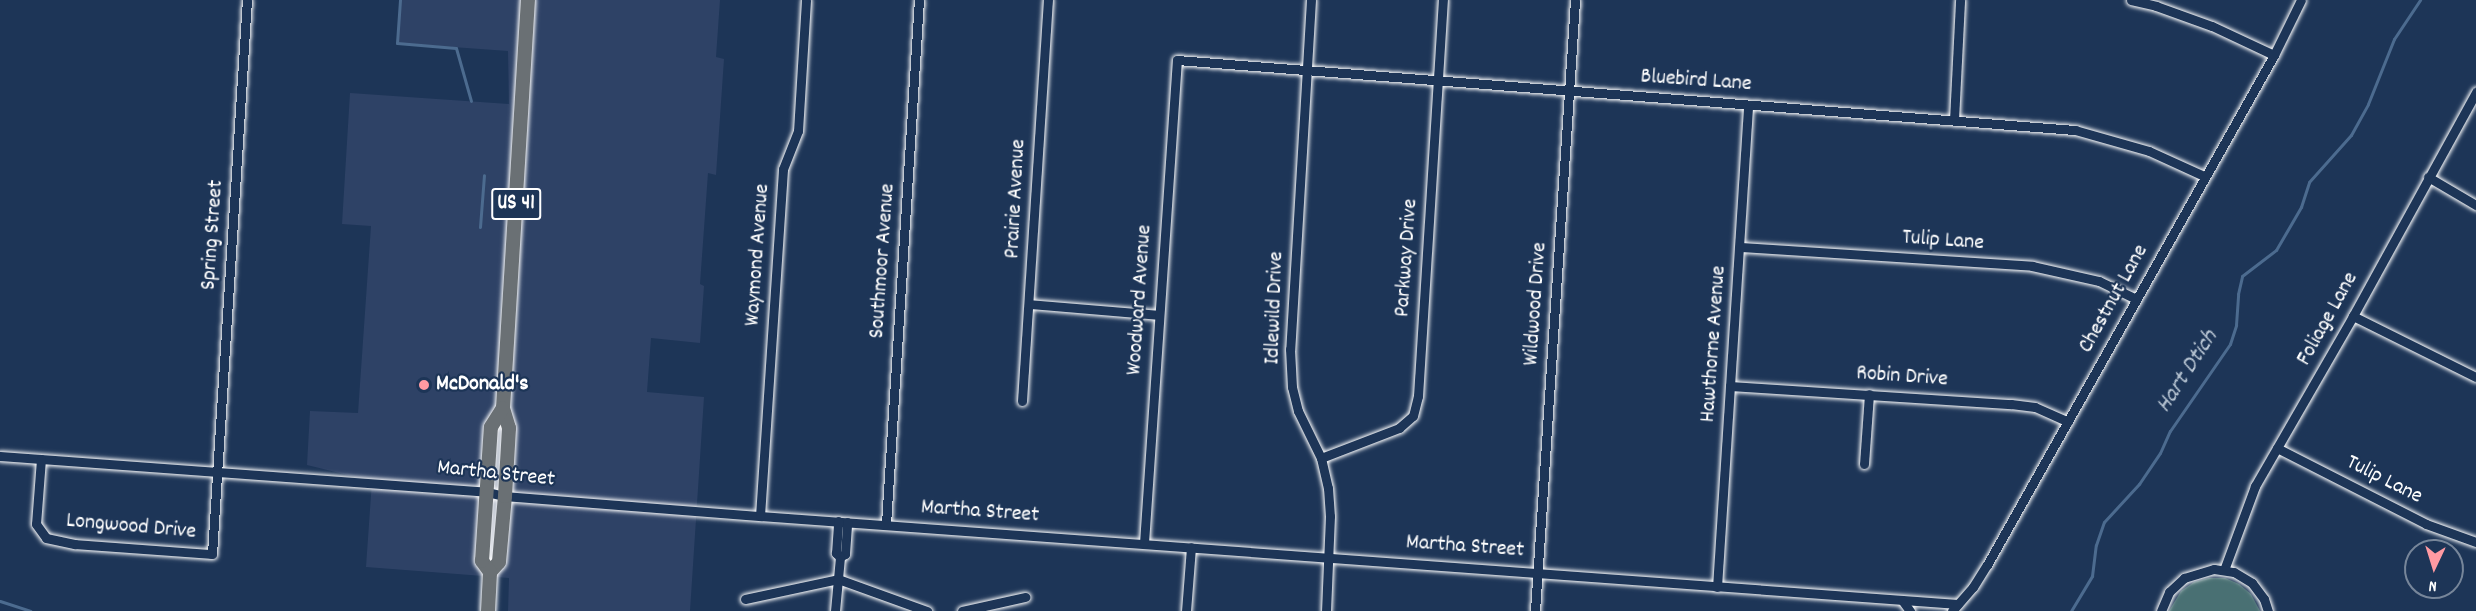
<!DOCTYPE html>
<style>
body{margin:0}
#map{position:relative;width:2476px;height:611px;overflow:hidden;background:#1d3557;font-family:Dekko,sans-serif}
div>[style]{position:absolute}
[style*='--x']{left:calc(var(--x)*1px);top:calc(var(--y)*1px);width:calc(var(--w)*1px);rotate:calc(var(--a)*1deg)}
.built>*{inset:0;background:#2e4266}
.green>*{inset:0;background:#497073}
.stream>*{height:3px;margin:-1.5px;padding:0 1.5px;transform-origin:1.5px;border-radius:1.5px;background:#4c6b8f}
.roads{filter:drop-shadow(0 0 2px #fff) drop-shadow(0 0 2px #fff)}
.minor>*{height:9px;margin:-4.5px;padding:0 4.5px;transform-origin:4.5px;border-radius:4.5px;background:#1d3557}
.highway>*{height:14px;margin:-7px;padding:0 7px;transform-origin:7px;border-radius:7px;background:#6a7074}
.dots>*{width:16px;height:16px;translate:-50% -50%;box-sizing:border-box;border:3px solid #1d3557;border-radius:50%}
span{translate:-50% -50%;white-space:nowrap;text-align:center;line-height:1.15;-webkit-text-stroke:4.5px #1d3557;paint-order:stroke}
.shield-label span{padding:2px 4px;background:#1d3557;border:2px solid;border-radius:4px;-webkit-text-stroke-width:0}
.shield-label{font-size:21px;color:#fff;font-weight:700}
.street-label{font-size:22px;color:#fff}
.poi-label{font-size:22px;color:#fff;font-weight:700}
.left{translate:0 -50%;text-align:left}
.water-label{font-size:24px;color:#b7c4d2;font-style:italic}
.north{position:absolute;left:2404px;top:539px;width:60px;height:60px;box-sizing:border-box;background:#1d3557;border:2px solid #77869a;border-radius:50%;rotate:184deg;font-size:16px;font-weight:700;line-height:24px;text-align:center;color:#fff}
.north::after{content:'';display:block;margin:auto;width:21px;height:27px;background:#ff9aa2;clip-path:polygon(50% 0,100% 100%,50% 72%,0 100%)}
</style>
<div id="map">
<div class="built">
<i style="clip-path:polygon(401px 0,720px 0,716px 57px,724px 59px,716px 175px,708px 173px,700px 284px,704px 286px,700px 343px,651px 338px,647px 392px,704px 397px,690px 611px,508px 611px,509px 578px,366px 567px,372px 481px,307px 465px,310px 411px,358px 413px,371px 226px,342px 224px,350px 93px,509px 104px,508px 51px,397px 43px)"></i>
</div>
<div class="green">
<i style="clip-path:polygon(2209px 578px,2225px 578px,2239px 584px,2251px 594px,2260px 611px,2169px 611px,2181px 591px,2194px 582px)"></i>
</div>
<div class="stream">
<i style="--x:400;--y:0;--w:43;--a:94"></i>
<i style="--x:397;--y:43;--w:59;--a:4.8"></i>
<i style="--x:456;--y:48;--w:55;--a:74.2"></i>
<i style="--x:480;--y:227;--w:52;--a:-85.6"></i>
<i style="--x:0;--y:601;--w:32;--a:18"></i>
<i style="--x:2071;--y:611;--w:41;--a:-59"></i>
<i style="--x:2092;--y:576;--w:31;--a:-83"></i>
<i style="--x:2096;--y:545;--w:24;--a:-71"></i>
<i style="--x:2104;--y:522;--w:52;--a:-47.4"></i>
<i style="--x:2139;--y:484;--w:37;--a:-56"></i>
<i style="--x:2160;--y:453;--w:24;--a:-66"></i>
<i style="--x:2170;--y:431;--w:106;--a:-55.4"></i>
<i style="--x:2230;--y:344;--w:20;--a:-72"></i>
<i style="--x:2236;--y:325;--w:31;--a:-86"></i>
<i style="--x:2238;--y:294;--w:18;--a:-77"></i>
<i style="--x:2242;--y:276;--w:43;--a:-37.4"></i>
<i style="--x:2276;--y:250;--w:50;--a:-59.8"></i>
<i style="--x:2301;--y:207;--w:26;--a:-72"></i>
<i style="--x:2309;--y:182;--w:63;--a:-48.2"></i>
<i style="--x:2351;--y:135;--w:35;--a:-61"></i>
<i style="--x:2368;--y:104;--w:70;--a:-68.2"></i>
<i style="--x:2394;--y:39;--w:47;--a:-56.3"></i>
</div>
<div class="roads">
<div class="minor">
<i style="--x:1311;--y:0;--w:350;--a:93.4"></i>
<i style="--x:1290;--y:349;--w:38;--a:87"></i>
<i style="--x:1292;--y:387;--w:25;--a:76"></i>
<i style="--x:1298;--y:411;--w:52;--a:63.9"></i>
<i style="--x:1321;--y:458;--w:31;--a:77"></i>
<i style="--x:1328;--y:488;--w:28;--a:86"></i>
<i style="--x:1330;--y:516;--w:95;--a:92.4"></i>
<i style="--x:2131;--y:0;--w:26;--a:13"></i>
<i style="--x:2156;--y:6;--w:59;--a:19.7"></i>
<i style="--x:2212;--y:26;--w:68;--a:25.1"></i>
<i style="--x:1954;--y:120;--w:120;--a:-87.1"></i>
<i style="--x:2428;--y:177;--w:56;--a:30.3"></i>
<i style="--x:1741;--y:247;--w:292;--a:3.7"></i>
<i style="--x:2032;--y:266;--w:69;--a:12.6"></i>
<i style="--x:2099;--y:281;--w:41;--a:25.9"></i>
<i style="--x:1029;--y:304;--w:130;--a:4.8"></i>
<i style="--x:2353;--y:316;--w:137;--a:26.4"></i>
<i style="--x:1730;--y:386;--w:282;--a:3.7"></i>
<i style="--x:2011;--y:404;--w:24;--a:7"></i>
<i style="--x:2035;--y:407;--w:36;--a:24"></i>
<i style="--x:1022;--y:401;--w:402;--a:-86.3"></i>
<i style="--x:2277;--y:448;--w:167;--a:27"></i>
<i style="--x:2426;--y:524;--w:53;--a:19.8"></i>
<i style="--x:0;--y:456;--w:488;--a:4.2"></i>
<i style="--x:487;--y:492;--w:18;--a:13"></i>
<i style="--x:505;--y:496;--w:256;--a:4.5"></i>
<i style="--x:760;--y:516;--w:1201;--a:4.2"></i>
<i style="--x:1321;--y:458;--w:84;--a:-21"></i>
<i style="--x:1399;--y:428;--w:18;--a:-41"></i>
<i style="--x:1413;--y:416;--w:21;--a:-76"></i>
<i style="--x:1418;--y:396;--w:397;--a:-86.4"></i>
<i style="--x:41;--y:459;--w:65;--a:94.4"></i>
<i style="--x:36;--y:524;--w:17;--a:54"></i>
<i style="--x:46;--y:538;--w:30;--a:12"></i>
<i style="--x:75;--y:544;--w:137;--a:4.2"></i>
<i style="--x:212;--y:554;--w:555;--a:-86.39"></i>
<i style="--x:1864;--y:464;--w:70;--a:-85.9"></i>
<i style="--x:760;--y:516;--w:348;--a:-86.2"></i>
<i style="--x:783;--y:169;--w:41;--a:-68.5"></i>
<i style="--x:798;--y:131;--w:131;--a:-86.5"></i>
<i style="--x:886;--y:524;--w:525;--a:-86.4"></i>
<i style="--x:1144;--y:543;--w:484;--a:-86.1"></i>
<i style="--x:1177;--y:60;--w:901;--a:4.46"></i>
<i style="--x:2075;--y:130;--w:77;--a:15.8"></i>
<i style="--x:2149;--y:151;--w:60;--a:24.4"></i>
<i style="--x:840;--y:557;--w:6;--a:-31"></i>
<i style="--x:845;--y:554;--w:32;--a:-86"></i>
<i style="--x:2224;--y:570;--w:90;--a:-69.7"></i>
<i style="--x:2255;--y:486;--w:196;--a:-60"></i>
<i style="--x:2353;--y:316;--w:256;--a:-61.2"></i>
<i style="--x:1717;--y:587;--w:483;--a:-86.3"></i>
<i style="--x:745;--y:599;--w:95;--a:-12.1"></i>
<i style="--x:838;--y:579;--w:95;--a:19.8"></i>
<i style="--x:1902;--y:600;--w:14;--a:54"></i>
<i style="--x:835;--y:611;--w:54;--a:-84.7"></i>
<i style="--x:840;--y:557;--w:6;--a:-135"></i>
<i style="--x:836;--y:553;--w:32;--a:-86"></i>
<i style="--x:962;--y:611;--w:65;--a:-12.5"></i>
<i style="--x:1186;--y:611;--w:64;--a:-85.5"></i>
<i style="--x:1535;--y:611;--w:612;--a:-86.25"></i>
<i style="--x:1952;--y:611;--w:32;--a:-49"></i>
<i style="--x:1973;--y:587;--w:26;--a:-58"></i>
<i style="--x:1987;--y:565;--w:585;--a:-60.63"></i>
<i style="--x:2274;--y:55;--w:61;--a:-63.9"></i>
<i style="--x:2161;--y:611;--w:21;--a:-67"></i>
<i style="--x:2169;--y:592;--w:21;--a:-43"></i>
<i style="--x:2184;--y:578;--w:31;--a:-17"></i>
<i style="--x:2214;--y:569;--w:20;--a:9"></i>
<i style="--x:2234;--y:572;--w:21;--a:31"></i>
<i style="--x:2252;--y:583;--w:20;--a:53"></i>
<i style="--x:2264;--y:599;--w:13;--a:72"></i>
</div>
<div class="highway">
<i style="--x:490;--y:572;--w:13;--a:-48"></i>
<i style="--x:499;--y:562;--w:66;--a:-84.8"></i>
<i style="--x:505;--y:496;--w:68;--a:-86.6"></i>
<i style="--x:509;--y:428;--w:21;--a:-107"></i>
<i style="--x:503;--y:408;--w:409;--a:-86.5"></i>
<i style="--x:488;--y:611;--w:39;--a:-87"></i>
<i style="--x:490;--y:572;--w:14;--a:-126"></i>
<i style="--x:482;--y:561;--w:134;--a:-86.2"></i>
<i style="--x:491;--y:427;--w:22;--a:-58"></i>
</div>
</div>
<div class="dots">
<i style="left:424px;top:385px;background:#ff9aa2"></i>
</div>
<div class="shield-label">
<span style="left:516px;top:204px">US 41</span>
</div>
<div class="street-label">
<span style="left:1696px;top:81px;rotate:4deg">Bluebird Lane</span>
<span style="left:1016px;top:199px;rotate:-87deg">Prairie Avenue</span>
<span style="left:213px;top:235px;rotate:-86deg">Spring Street</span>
<span style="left:1943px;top:241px;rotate:4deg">Tulip Lane</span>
<span style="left:758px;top:255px;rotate:-86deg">Waymond Avenue</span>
<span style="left:1407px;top:258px;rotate:-86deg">Parkway Drive</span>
<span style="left:883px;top:261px;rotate:-86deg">Southmoor Avenue</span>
<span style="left:2114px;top:299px;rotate:-61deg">Chestnut Lane</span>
<span style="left:1140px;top:300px;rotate:-86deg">Woodward Avenue</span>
<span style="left:1536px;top:304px;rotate:-86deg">Wildwood Drive</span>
<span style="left:1275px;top:308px;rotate:-88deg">Idlewild Drive</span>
<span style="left:2328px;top:319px;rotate:-61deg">Foliage Lane</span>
<span style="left:1714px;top:344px;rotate:-86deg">Hawthorne Avenue</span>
<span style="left:1902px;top:377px;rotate:4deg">Robin Drive</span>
<span style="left:496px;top:474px;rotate:6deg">Martha Street</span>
<span style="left:2384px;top:480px;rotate:27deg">Tulip Lane</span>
<span style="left:980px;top:512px;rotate:4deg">Martha Street</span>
<span style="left:131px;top:527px;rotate:5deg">Longwood Drive</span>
<span style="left:1465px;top:547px;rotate:4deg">Martha Street</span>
</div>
<div class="poi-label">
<span class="left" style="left:436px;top:385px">McDonald's</span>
</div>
<div class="water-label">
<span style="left:2188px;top:372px;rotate:-57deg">Hart Dtich</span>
</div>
<div class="north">N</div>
</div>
